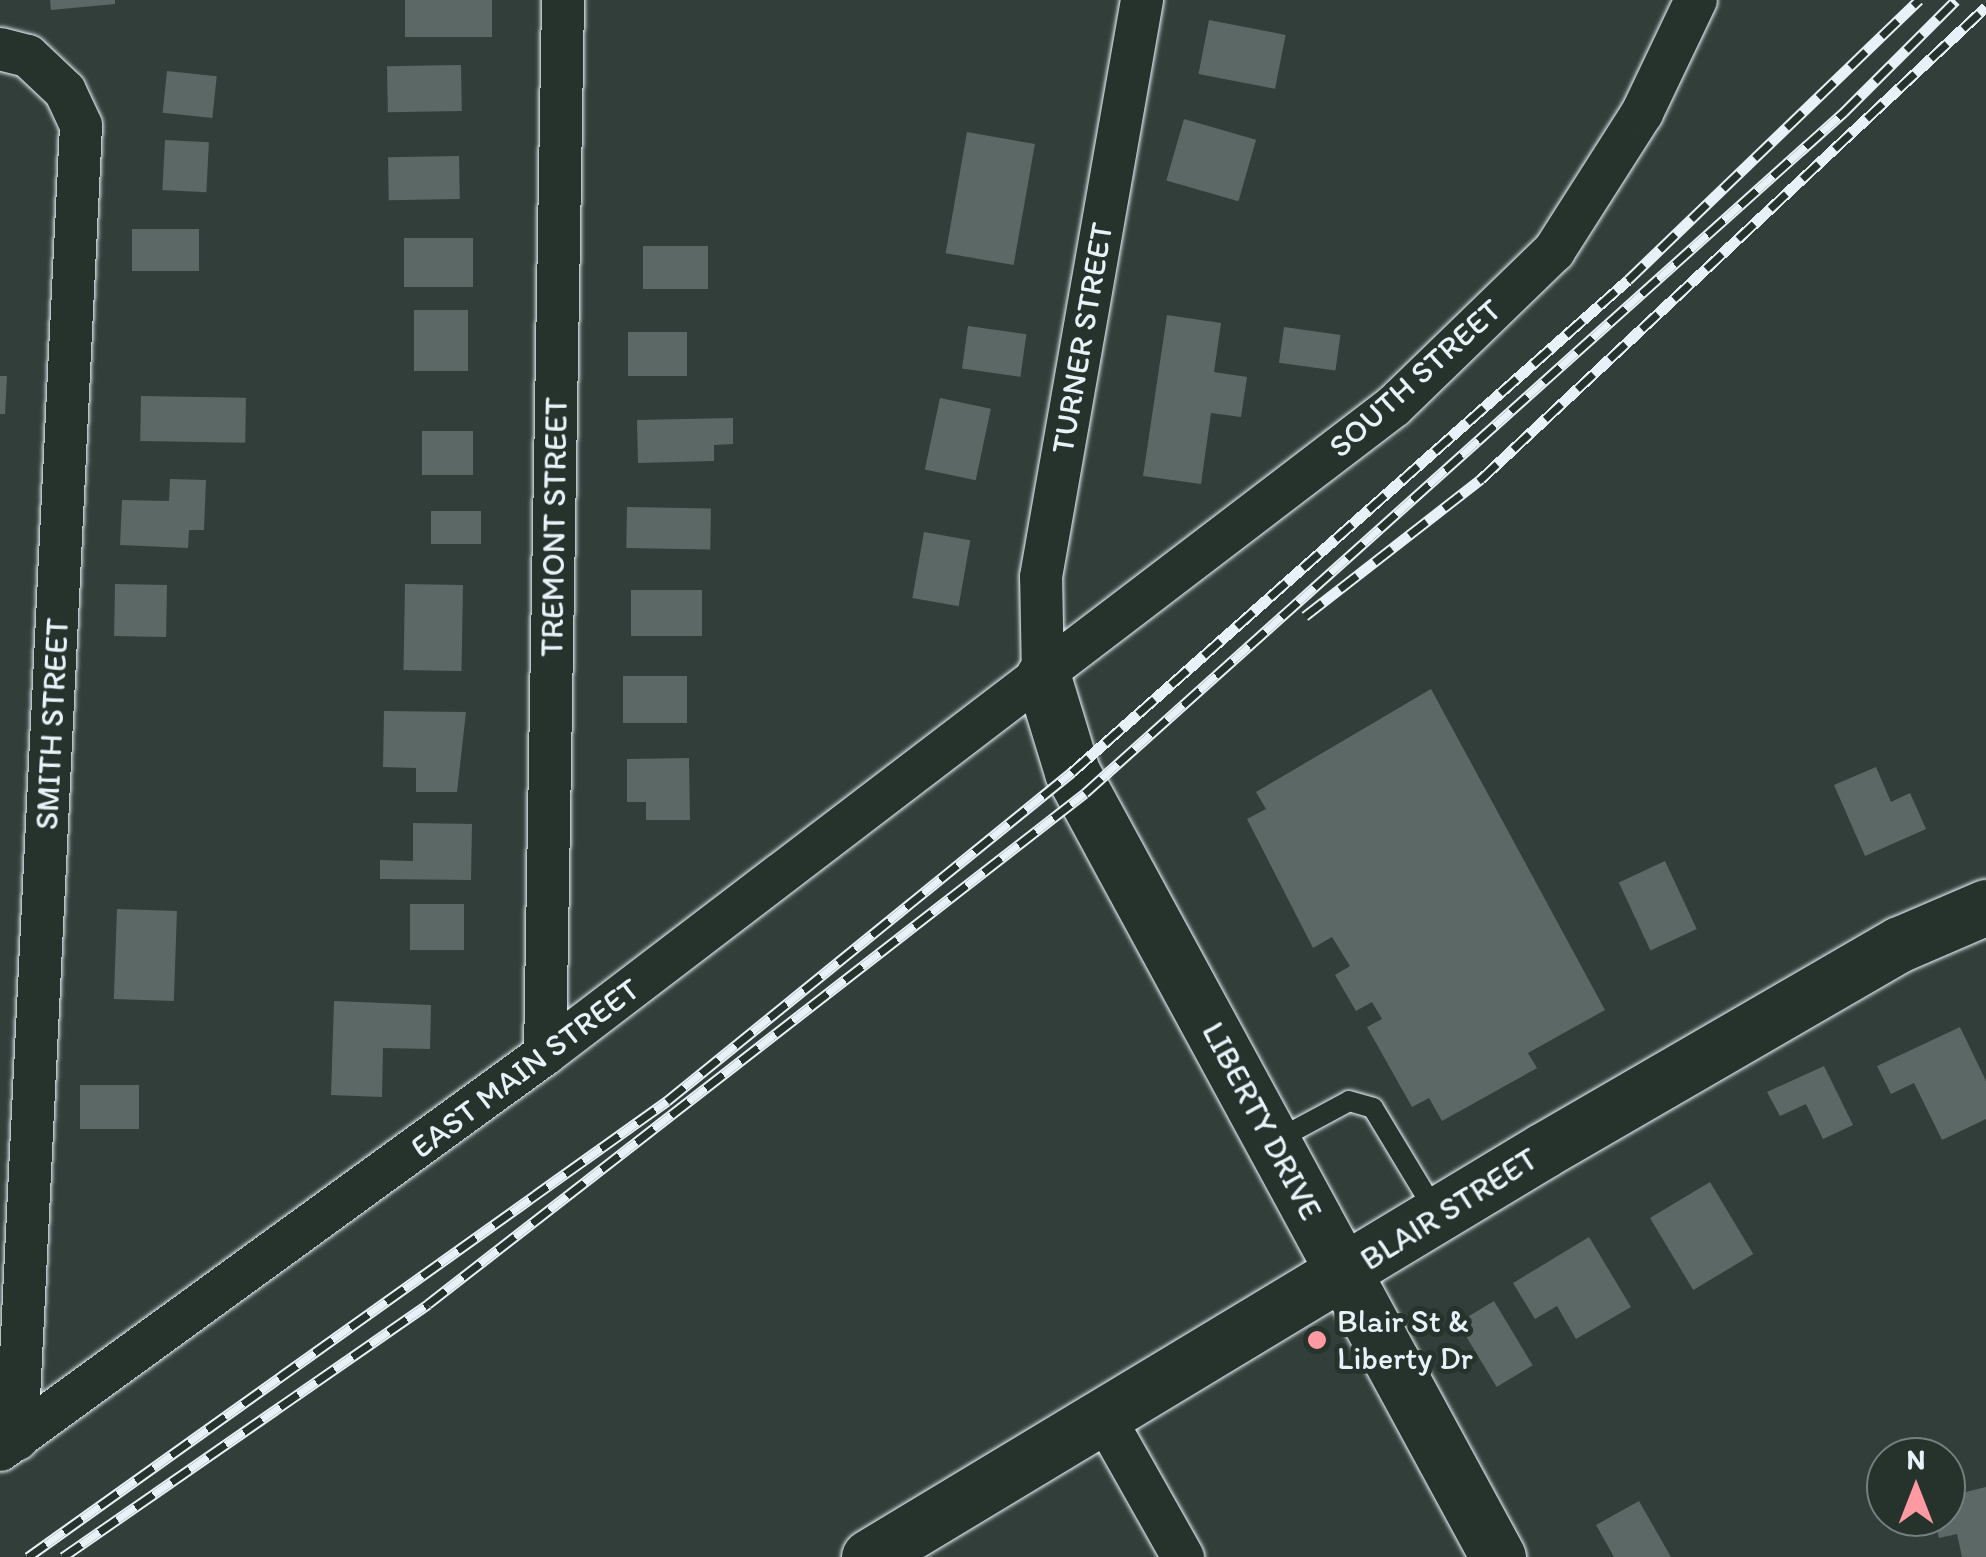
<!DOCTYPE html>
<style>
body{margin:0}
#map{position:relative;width:1986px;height:1557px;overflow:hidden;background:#323e39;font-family:Itim,sans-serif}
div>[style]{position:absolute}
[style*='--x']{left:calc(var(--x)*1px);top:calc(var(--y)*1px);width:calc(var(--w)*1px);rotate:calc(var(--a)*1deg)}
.building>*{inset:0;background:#5c6865;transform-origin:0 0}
.roads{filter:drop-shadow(0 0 2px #e8f1f8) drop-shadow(0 0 2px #e8f1f8)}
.lane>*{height:20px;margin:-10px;padding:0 10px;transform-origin:10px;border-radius:10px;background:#26332d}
.street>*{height:42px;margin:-21px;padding:0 21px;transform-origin:21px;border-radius:21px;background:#26332d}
.secondary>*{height:55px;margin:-27.5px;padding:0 27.5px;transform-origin:27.5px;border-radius:27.5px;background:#26332d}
.rail>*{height:11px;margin-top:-5.5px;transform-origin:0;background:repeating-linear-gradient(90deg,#26332d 0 22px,#e8f1f8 0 44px);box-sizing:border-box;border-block:2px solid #e8f1f8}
.dots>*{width:28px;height:28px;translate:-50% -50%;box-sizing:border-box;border:5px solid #26332d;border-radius:50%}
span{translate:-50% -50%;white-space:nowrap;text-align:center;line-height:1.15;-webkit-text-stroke:10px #26332d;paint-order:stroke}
.street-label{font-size:32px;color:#e8f1f8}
.poi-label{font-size:32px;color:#e8f1f8}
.left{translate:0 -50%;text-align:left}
.north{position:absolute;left:1866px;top:1437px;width:100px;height:100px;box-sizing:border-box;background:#26332d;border:2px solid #747f7e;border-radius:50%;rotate:0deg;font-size:28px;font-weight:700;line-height:40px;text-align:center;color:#e8f1f8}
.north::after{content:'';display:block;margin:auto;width:35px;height:45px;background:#ff9aa2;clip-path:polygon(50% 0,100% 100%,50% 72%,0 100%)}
</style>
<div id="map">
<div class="building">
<i style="clip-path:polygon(50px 0,115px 0,115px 4px,51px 10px)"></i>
<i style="left:405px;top:0;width:87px;height:37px"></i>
<i style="left:1209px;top:20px;width:78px;height:55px;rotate:11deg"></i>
<i style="left:461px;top:65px;width:46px;height:74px;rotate:89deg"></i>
<i style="left:167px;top:71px;width:50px;height:42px;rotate:6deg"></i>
<i style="left:1184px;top:119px;width:75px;height:64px;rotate:16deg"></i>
<i style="left:967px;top:132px;width:69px;height:123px;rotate:10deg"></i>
<i style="left:165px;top:140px;width:44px;height:50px;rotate:3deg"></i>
<i style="left:459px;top:156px;width:43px;height:71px;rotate:89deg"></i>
<i style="left:132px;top:229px;width:67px;height:42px"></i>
<i style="left:404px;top:238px;width:69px;height:49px"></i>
<i style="left:643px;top:246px;width:65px;height:43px"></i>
<i style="left:414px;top:310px;width:54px;height:61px"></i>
<i style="clip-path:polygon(1167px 315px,1221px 323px,1214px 372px,1247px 377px,1241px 417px,1211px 413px,1201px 484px,1143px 476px)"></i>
<i style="left:968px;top:326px;width:59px;height:43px;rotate:8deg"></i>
<i style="left:1284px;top:327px;width:57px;height:36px;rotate:8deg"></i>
<i style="left:628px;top:332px;width:59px;height:44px"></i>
<i style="clip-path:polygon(0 376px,7px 376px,5px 414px,0 414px)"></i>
<i style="left:141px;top:396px;width:105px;height:45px;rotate:1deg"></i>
<i style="left:940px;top:398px;width:52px;height:73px;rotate:12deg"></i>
<i style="clip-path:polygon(733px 418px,733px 444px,714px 445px,714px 461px,638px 463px,637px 420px)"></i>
<i style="left:422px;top:431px;width:51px;height:44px"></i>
<i style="clip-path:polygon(170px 479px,206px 480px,204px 530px,189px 530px,188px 548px,120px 545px,122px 500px,169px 501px)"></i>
<i style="left:627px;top:507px;width:84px;height:41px;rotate:1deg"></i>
<i style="left:431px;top:511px;width:50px;height:33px"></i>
<i style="left:924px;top:532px;width:47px;height:67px;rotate:10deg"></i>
<i style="left:115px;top:584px;width:52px;height:52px;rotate:1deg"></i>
<i style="left:405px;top:584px;width:58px;height:86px;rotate:1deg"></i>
<i style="left:702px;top:590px;width:46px;height:71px;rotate:90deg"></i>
<i style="left:623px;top:676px;width:64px;height:47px"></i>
<i style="clip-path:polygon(1431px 689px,1605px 1010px,1528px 1053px,1537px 1068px,1442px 1121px,1429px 1098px,1412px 1107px,1367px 1027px,1382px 1019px,1372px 1002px,1356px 1011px,1335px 975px,1350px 966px,1332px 937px,1313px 948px,1247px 819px,1266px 809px,1256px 792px)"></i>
<i style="clip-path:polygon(384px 711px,466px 712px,457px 792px,416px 792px,416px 768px,383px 767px)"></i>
<i style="clip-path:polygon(689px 758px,690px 820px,646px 820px,646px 802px,627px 802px,627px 759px)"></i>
<i style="clip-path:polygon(1876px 767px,1891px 802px,1910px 793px,1926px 829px,1865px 856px,1834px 785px)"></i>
<i style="clip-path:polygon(413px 823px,472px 824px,471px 880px,380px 879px,380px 860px,413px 861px)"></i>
<i style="left:1665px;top:861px;width:75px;height:51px;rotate:65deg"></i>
<i style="left:410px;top:904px;width:54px;height:46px"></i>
<i style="left:117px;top:909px;width:60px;height:90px;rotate:2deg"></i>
<i style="clip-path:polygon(334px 1001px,431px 1005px,430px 1049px,383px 1048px,382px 1097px,331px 1095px)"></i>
<i style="clip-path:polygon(1960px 1027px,1986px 1081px,1986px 1119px,1942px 1140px,1914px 1083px,1891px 1094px,1877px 1066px)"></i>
<i style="clip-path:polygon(1824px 1066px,1853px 1125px,1823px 1139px,1806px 1104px,1780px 1116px,1767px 1092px)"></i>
<i style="left:80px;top:1085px;width:59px;height:44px"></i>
<i style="left:1710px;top:1182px;width:84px;height:70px;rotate:59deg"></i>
<i style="clip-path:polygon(1589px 1237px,1631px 1307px,1576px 1339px,1557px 1306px,1535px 1319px,1513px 1283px)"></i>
<i style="left:1494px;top:1301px;width:75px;height:42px;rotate:59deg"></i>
<i style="clip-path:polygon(1986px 1487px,1986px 1557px,1962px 1557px,1957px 1534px,1939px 1538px,1934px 1517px,1946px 1517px,1946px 1497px)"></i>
<i style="clip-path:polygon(1639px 1501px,1671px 1557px,1614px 1557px,1596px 1525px)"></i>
</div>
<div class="roads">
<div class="lane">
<i style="--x:1273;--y:1142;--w:86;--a:-28.3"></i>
<i style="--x:1349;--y:1101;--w:25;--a:16"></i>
<i style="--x:1373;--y:1108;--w:124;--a:58.9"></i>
</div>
<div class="street">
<i style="--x:0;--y:49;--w:29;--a:14"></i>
<i style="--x:28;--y:56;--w:51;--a:43.4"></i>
<i style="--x:65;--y:91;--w:38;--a:65"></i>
<i style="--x:81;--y:126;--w:1315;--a:92.79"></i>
<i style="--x:1043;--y:677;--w:100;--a:-91.1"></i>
<i style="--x:1041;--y:577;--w:586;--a:-80.07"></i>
<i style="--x:545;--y:1054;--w:1054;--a:-89.02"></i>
<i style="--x:1104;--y:1417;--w:161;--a:60.6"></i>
<i style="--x:0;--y:1450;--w:674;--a:-36"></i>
<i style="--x:545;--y:1054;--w:1068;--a:-37.35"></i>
<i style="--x:1394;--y:406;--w:223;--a:-44.1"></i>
<i style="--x:1554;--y:251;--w:164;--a:-57.5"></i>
<i style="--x:1642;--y:113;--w:125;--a:-64.5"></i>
</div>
<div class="secondary">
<i style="--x:1043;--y:677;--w:99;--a:73"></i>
<i style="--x:1072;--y:772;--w:893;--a:61.51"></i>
<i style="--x:869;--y:1557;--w:788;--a:-31.09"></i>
<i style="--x:1544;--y:1150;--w:411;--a:-30.1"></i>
<i style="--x:1900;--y:944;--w:94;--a:-23.3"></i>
</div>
</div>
<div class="rail">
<i style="--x:1305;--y:616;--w:223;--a:-37.9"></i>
<i style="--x:1481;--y:479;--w:691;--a:-43.07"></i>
<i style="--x:28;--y:1557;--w:785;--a:-35.51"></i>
<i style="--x:667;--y:1101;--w:522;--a:-39.09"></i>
<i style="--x:1072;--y:772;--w:742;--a:-41.51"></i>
<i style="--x:1628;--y:280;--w:404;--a:-43.9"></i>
<i style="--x:63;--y:1557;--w:444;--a:-34.7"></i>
<i style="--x:428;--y:1304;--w:832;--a:-37.87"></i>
<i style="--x:1085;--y:793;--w:1020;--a:-41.9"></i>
<i style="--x:1844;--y:112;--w:158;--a:-45"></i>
</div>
<div class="dots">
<i style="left:1317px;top:1340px;background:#ff9aa2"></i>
</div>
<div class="street-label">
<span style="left:1082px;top:338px;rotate:-80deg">TURNER STREET</span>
<span style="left:1415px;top:378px;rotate:-42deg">SOUTH STREET</span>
<span style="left:554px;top:527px;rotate:-89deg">TREMONT STREET</span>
<span style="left:52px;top:724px;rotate:-87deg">SMITH STREET</span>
<span style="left:525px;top:1068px;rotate:-37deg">EAST MAIN STREET</span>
<span style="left:1262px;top:1121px;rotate:62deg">LIBERTY DRIVE</span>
<span style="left:1449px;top:1209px;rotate:-32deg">BLAIR STREET</span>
</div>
<div class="poi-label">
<span class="left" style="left:1337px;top:1340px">Blair St &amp;<br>Liberty Dr</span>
</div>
<div class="north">N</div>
</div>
